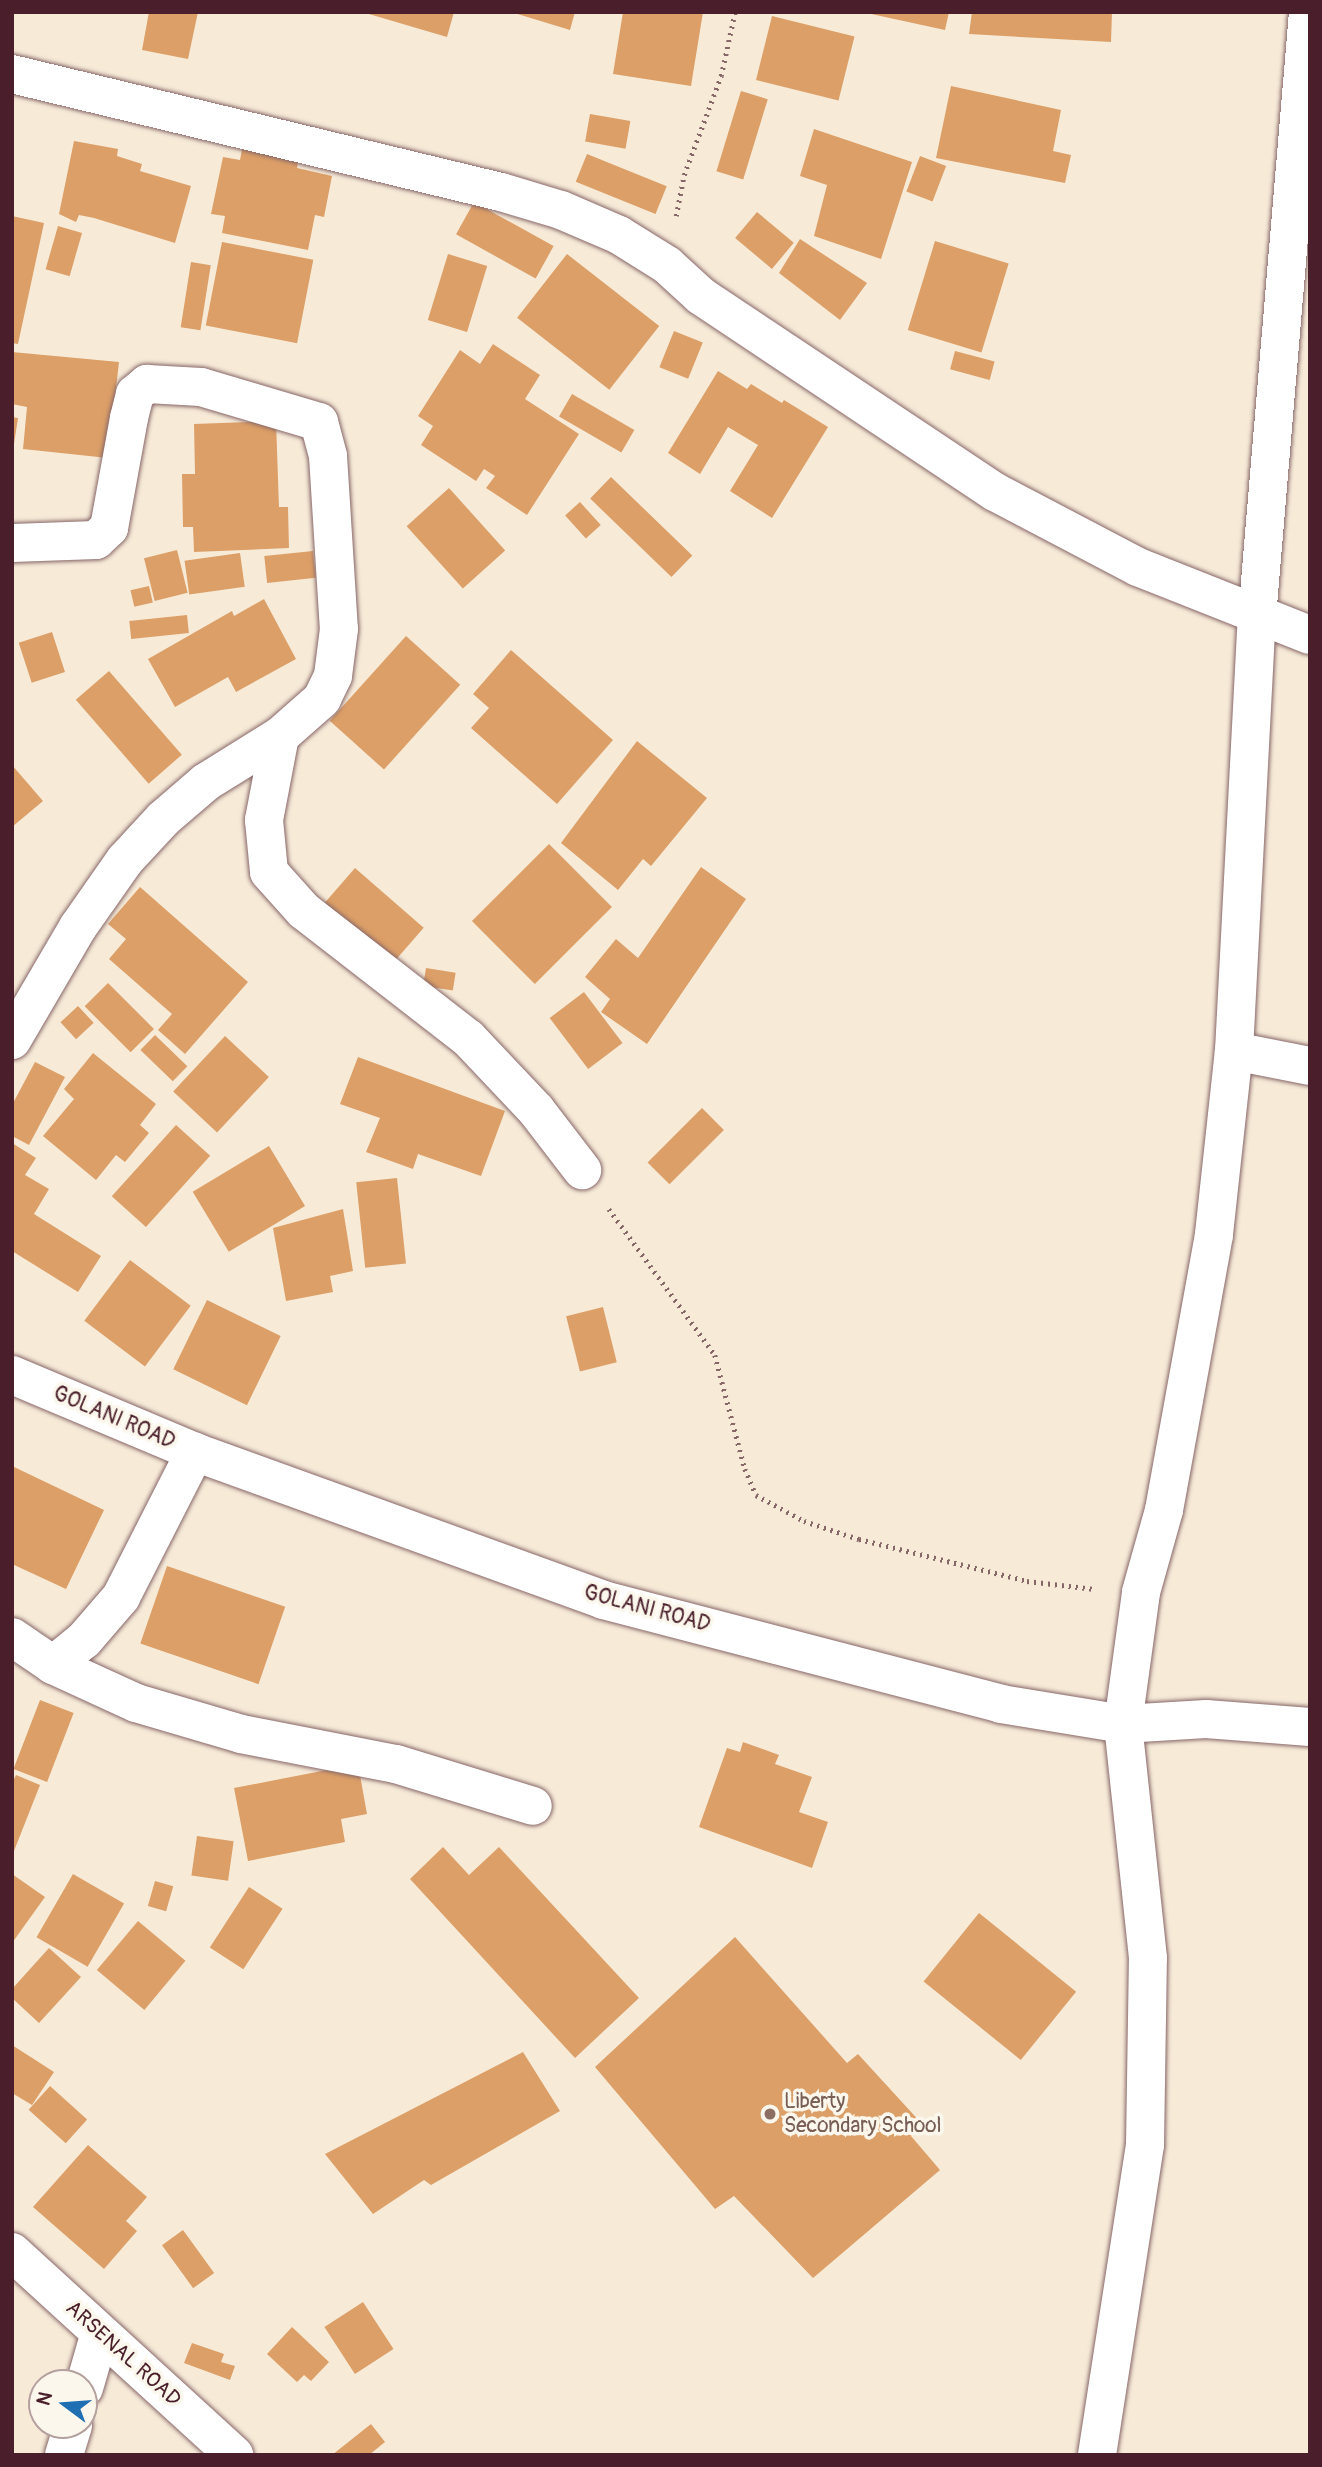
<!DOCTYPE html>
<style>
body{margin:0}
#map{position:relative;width:1322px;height:2467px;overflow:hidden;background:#f7ebd8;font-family:Pangolin,sans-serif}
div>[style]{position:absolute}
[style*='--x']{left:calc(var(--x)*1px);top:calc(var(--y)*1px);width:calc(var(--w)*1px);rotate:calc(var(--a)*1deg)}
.building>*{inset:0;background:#dc9f67;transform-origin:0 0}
.path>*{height:4.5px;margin-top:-2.25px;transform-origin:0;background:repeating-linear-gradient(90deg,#876668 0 2px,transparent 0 7px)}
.roads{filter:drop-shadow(0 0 2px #876668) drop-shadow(0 0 2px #876668)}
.minor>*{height:38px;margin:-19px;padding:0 19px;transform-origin:19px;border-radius:19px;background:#fff}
.dots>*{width:19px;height:19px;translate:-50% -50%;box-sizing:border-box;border:4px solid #fbf7ec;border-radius:50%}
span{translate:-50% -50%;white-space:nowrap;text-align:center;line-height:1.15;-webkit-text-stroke:7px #fbf7ec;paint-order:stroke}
.street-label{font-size:21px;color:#4a1f2b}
.education-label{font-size:21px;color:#785e54}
.left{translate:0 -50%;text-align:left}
.frame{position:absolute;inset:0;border:14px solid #4a1f2b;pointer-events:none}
.north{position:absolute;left:28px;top:2369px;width:70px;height:70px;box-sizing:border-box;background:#fbf7ec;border:2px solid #b4a19f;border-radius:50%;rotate:286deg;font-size:19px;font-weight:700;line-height:28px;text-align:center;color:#4a1f2b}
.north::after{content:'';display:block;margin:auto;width:24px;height:32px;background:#1f6fb2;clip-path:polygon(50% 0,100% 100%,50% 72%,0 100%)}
</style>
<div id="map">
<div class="building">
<i style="clip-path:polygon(149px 12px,198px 12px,188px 59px,142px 50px)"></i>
<i style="clip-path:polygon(362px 12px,454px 12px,447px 37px)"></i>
<i style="clip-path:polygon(511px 12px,575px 12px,570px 30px)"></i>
<i style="clip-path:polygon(623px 12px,703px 12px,691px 86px,613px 74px)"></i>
<i style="clip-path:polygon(862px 12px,949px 12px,945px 30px)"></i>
<i style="clip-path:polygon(972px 12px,1112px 12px,1111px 42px,969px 34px)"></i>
<i style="left:772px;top:16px;width:85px;height:66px;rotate:14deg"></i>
<i style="clip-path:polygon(951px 86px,1061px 110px,1053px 151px,1071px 155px,1065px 183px,936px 158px)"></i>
<i style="left:741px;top:91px;width:28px;height:84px;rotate:17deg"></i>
<i style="left:590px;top:114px;width:41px;height:28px;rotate:10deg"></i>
<i style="clip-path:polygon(814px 129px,912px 162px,881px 259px,814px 236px,827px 185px,800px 176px)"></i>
<i style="clip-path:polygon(74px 141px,118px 149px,117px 156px,142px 164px,140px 171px,191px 186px,175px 243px,94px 218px,79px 215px,76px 222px,59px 214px)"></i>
<i style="clip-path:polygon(243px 144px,299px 155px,297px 168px,332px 176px,324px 217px,315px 215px,308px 250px,222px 233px,225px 216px,211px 214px,223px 157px,240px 160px)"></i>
<i style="left:587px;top:154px;width:86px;height:30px;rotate:22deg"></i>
<i style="left:920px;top:156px;width:28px;height:38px;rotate:21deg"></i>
<i style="left:474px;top:202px;width:91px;height:37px;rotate:29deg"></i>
<i style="left:757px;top:212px;width:48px;height:34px;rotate:40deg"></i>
<i style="clip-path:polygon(12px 216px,44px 223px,18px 344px,12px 343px)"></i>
<i style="left:58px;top:226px;width:25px;height:45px;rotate:16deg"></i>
<i style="clip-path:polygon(800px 239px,867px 283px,840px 320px,779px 273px)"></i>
<i style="left:935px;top:241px;width:77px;height:93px;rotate:17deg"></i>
<i style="left:222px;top:242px;width:93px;height:85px;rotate:11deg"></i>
<i style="left:448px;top:254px;width:41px;height:69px;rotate:17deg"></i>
<i style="left:567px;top:254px;width:117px;height:81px;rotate:38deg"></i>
<i style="left:191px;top:262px;width:20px;height:66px;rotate:9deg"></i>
<i style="left:674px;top:331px;width:31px;height:39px;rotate:22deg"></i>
<i style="clip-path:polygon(493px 344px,540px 375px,525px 399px,579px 434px,527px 515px,486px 488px,495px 476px,484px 469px,476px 481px,421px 445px,433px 426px,418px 416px,460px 350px,480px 364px)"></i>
<i style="left:955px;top:351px;width:41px;height:19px;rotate:15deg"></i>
<i style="clip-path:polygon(12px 352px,119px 362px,108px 458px,23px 449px,27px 407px,12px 404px)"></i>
<i style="clip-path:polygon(718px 371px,747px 389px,751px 384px,782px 403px,784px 400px,828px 427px,772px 518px,730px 491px,758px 445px,728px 427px,700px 474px,668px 453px)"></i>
<i style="left:572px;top:394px;width:72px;height:26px;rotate:30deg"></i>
<i style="clip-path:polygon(12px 417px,18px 418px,14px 444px,12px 444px)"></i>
<i style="clip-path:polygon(276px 421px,279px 507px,288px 507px,289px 548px,194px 552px,193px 527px,183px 527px,182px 474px,195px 474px,194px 424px)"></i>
<i style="left:611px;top:477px;width:113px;height:30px;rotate:44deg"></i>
<i style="left:449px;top:488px;width:84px;height:57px;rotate:48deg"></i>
<i style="left:580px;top:502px;width:31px;height:20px;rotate:48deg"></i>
<i style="left:177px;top:550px;width:44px;height:34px;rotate:76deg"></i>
<i style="left:313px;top:551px;width:27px;height:49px;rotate:84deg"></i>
<i style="left:240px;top:553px;width:34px;height:56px;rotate:82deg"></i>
<i style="left:149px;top:586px;width:17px;height:19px;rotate:77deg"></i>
<i style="clip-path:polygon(264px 599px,296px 659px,236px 692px,228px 677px,175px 707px,148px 659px,232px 611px,234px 616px)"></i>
<i style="left:187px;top:615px;width:18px;height:58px;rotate:84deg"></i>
<i style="left:52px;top:632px;width:42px;height:35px;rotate:72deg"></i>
<i style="left:406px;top:636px;width:73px;height:114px;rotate:42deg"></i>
<i style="clip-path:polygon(511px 650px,613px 740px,557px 804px,471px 728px,489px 708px,473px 694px)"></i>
<i style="left:109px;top:671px;width:111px;height:44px;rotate:49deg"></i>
<i style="clip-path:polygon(637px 741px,707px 798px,651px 866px,643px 859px,618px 890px,561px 843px)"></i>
<i style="clip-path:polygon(12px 765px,43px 801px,12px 827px)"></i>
<i style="left:549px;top:844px;width:89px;height:109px;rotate:45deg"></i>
<i style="clip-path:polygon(701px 867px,746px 899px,647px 1044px,601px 1012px,610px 999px,585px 977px,616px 939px,638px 958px)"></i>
<i style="left:355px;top:868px;width:91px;height:46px;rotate:41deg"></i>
<i style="clip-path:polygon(140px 887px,248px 982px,185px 1054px,158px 1030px,172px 1014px,109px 959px,126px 939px,108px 924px)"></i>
<i style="left:426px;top:968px;width:30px;height:18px;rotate:9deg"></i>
<i style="left:108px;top:983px;width:65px;height:33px;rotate:45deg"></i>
<i style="left:584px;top:992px;width:64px;height:43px;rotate:53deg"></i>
<i style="left:78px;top:1006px;width:23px;height:24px;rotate:47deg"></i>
<i style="left:155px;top:1035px;width:45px;height:21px;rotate:44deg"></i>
<i style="left:225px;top:1036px;width:60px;height:76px;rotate:43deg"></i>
<i style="clip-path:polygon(93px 1053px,156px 1104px,140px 1125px,149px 1133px,125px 1162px,116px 1155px,96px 1180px,43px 1136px,74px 1099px,64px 1089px)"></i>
<i style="clip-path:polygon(358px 1057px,505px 1111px,481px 1176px,418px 1154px,413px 1169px,366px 1152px,380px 1118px,340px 1104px)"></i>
<i style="clip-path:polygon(35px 1062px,65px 1077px,29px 1145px,12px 1136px,12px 1105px)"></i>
<i style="left:702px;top:1108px;width:31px;height:77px;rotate:45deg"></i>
<i style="left:176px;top:1125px;width:46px;height:96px;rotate:42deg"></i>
<i style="clip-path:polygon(12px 1143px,36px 1158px,25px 1175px,49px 1189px,34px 1214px,101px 1256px,78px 1292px,12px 1251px)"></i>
<i style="left:269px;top:1146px;width:70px;height:89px;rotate:59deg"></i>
<i style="left:397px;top:1178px;width:86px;height:41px;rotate:84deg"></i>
<i style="clip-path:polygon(343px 1209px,353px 1271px,330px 1276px,333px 1292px,286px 1301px,273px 1228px)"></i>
<i style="left:130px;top:1260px;width:76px;height:76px;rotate:37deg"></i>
<i style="left:207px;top:1300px;width:82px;height:77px;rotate:26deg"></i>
<i style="left:603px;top:1307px;width:57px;height:38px;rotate:76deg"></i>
<i style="clip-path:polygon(12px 1466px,104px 1510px,66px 1589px,12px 1564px)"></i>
<i style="left:167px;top:1566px;width:125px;height:82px;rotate:19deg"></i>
<i style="left:40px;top:1700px;width:36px;height:74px;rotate:21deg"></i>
<i style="clip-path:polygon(743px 1742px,779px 1755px,775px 1764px,812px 1777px,799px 1812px,828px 1822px,812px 1868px,699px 1827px,727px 1748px,740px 1752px)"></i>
<i style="clip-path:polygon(358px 1764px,367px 1814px,341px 1819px,345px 1842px,248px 1861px,234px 1788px)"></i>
<i style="clip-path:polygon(16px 1775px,40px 1785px,12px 1856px,12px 1783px)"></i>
<i style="left:197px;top:1836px;width:37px;height:40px;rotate:8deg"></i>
<i style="clip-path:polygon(443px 1847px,469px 1875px,499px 1847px,639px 1998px,575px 2058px,410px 1879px)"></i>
<i style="clip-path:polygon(12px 1874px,45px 1897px,12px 1943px)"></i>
<i style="left:73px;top:1874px;width:59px;height:73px;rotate:30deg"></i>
<i style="left:155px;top:1881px;width:19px;height:26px;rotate:16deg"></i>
<i style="left:249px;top:1887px;width:40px;height:72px;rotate:33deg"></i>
<i style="left:979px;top:1913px;width:125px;height:88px;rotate:39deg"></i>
<i style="left:138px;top:1921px;width:62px;height:64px;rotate:40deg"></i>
<i style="clip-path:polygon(735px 1937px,847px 2063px,858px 2054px,923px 2125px,911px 2136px,940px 2170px,813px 2278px,734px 2196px,715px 2209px,595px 2067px)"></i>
<i style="clip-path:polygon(49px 1948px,81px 1977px,39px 2023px,12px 1998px,12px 1989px)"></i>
<i style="clip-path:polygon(12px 2045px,54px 2072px,32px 2105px,12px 2093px)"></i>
<i style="clip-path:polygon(523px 2052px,560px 2111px,431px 2185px,424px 2180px,373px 2214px,325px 2154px)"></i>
<i style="left:50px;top:2086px;width:50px;height:32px;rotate:42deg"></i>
<i style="clip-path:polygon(88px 2145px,147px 2197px,126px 2221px,137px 2231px,104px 2269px,33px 2207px)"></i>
<i style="left:183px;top:2230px;width:53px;height:26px;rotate:54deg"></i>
<i style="left:363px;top:2302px;width:56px;height:46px;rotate:57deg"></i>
<i style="clip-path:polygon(292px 2327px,329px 2362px,311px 2381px,304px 2375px,297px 2382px,267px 2354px)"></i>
<i style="clip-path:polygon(192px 2343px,224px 2354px,221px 2362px,235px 2366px,230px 2380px,184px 2363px)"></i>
<i style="clip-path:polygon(371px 2424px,385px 2442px,369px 2455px,332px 2455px)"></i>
</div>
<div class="path">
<i style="--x:676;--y:216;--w:42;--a:-79"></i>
<i style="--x:684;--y:175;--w:106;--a:-69.5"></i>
<i style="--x:721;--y:76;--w:66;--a:-77.7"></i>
<i style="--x:609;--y:1209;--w:180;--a:54"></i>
<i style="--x:715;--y:1355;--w:118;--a:75.3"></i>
<i style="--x:745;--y:1469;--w:28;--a:67"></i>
<i style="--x:756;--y:1495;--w:55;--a:28.4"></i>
<i style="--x:804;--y:1521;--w:58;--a:18.1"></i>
<i style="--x:859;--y:1539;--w:173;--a:14"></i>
<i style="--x:1027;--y:1581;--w:68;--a:6.7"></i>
</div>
<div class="roads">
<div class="minor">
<i style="--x:12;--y:74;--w:503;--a:13.57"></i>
<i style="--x:501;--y:192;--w:63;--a:16.7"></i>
<i style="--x:561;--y:210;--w:63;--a:23.3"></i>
<i style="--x:619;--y:235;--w:57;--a:32"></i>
<i style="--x:667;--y:265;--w:46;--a:42.4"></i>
<i style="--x:701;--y:296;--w:353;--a:33.7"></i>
<i style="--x:995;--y:492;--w:161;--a:27.7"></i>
<i style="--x:1138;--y:567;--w:185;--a:21.6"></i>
<i style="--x:12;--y:543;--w:84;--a:-2"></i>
<i style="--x:96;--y:540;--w:18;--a:-43"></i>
<i style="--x:109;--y:528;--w:112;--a:-79.7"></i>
<i style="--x:129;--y:418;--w:25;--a:-76"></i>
<i style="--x:135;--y:394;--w:16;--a:-40"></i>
<i style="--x:147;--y:384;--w:54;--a:3.2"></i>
<i style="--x:201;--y:387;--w:123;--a:16.5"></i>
<i style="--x:319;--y:422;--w:35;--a:75"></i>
<i style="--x:328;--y:456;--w:173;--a:86.4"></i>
<i style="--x:339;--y:629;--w:47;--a:97.3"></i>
<i style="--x:333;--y:676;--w:25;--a:116"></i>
<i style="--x:322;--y:699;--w:56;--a:138.6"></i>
<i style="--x:280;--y:736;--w:87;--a:148.1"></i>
<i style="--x:206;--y:782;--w:57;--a:139.3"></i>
<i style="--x:163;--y:819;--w:56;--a:132.8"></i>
<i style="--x:125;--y:860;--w:82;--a:125"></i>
<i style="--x:78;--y:927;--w:131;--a:120.3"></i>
<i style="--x:280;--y:736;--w:86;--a:100.8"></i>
<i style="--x:264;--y:820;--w:52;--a:84.5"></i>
<i style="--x:269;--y:872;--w:52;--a:48.1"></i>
<i style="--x:304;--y:911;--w:207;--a:37.8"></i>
<i style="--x:468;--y:1038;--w:99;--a:46.6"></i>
<i style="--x:536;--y:1110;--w:76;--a:52.5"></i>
<i style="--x:1234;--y:1051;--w:77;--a:11.2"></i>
<i style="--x:12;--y:1375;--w:199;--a:22.8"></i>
<i style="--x:195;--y:1452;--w:434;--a:19.9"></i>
<i style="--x:603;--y:1600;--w:411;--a:14.6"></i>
<i style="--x:1001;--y:1704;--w:124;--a:9.3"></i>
<i style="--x:1123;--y:1724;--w:83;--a:-3.4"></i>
<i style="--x:1206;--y:1719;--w:104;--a:4.4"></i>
<i style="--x:12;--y:1637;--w:50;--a:34.3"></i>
<i style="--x:53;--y:1665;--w:91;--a:24.6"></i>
<i style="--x:136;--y:1703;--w:109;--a:16.4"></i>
<i style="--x:241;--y:1734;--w:158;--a:11"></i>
<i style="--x:396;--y:1764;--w:143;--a:17"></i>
<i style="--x:53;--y:1665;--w:40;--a:-39"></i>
<i style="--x:84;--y:1640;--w:57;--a:-49.3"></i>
<i style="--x:121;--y:1597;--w:163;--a:-63"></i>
<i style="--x:12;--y:2252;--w:301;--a:42.4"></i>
<i style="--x:84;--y:2388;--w:54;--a:-73.9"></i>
<i style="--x:64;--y:2455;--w:31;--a:-73"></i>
<i style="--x:1097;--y:2455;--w:314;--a:-81.2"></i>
<i style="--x:1145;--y:2145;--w:187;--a:-89.1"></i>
<i style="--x:1148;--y:1958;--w:235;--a:-96.1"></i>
<i style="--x:1123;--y:1724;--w:133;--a:-82.2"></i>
<i style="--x:1141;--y:1592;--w:85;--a:-74.3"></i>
<i style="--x:1164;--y:1510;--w:280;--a:-79.7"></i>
<i style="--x:1214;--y:1234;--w:184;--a:-83.8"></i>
<i style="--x:1234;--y:1051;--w:435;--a:-87"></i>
<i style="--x:1257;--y:617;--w:607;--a:-85.18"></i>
</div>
</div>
<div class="dots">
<i style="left:770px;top:2114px;background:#8d6e63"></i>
</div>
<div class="street-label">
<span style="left:114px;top:1418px;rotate:23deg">GOLANI ROAD</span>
<span style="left:647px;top:1609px;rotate:15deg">GOLANI ROAD</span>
<span style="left:123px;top:2354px;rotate:42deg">ARSENAL ROAD</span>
</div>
<div class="education-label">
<span class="left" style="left:784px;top:2114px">Liberty<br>Secondary School</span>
</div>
<div class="frame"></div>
<div class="north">N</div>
</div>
